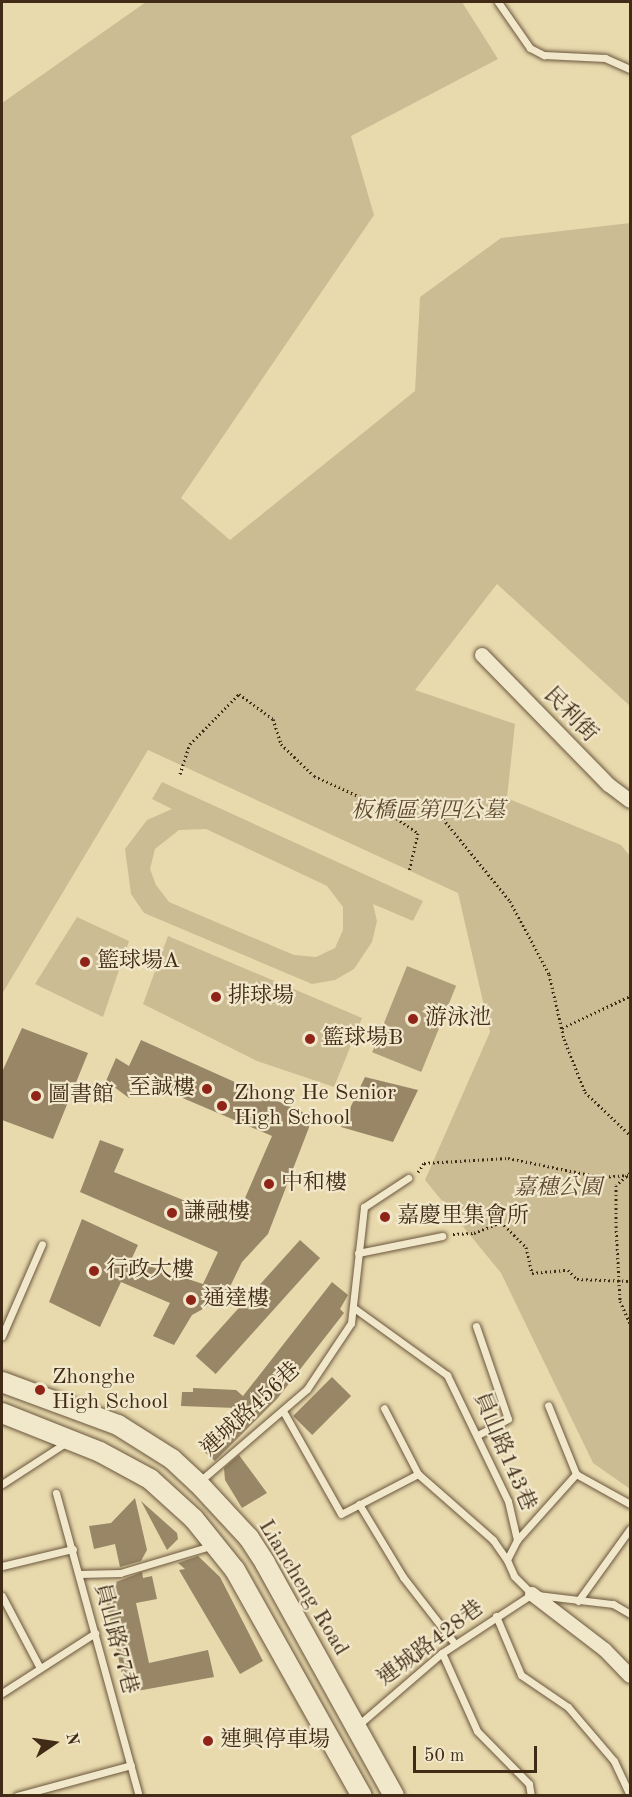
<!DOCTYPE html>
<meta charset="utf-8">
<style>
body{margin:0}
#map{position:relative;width:632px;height:1797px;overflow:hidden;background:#e9daae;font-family:"Old Standard TT","Noto Serif TC",serif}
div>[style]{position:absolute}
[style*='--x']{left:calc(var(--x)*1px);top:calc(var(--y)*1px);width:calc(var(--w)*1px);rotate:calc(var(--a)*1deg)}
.green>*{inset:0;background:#ccbc94}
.water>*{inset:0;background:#b09e7b;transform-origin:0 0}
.building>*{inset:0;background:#988666;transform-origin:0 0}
.path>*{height:3px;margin-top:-1.5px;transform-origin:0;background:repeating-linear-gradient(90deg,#412b17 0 1.5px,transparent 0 4.5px)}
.roads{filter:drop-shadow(0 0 2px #6b573d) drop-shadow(0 0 2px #6b573d)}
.lane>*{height:7px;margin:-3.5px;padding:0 3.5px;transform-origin:3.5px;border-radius:3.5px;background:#f1e7ca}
.street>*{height:14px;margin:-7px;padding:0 7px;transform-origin:7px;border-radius:7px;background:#f1e7ca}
.secondary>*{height:20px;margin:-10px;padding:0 10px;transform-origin:10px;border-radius:10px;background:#f1e7ca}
.dots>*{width:16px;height:16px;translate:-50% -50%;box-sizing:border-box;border:3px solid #f1e7ca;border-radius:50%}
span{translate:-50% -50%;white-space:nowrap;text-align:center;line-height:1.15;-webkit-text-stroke:4.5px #f1e7ca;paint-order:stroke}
.street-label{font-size:22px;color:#412b17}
.park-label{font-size:22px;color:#5d4830;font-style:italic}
.poi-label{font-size:22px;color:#412b17}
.left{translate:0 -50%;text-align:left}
.right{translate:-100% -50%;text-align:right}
.frame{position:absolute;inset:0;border:3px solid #412b17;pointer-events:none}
.north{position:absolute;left:24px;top:1713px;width:60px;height:60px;-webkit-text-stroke:4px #f1e7ca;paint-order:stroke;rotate:77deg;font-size:16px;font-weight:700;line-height:24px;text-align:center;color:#412b17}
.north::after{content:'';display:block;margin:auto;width:21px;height:27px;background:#412b17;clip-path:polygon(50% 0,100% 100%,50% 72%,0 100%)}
.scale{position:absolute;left:413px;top:1746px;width:124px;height:27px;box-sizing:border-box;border:3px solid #412b17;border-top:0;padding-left:8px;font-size:18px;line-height:21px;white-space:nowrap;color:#412b17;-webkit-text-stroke:4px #f1e7ca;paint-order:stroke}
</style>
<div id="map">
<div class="green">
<i style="clip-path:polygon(146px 2px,462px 2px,498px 59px,351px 136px,374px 215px,181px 498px,230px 540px,415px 391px,420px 297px,501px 238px,630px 223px,630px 706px,497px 584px,415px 690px,515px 724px,507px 798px,621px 845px,630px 856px,630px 1489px,593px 1463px,501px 1273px,425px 1180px,490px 1032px,458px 893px,148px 750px,2px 994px,2px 103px)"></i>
<i style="clip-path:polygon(evenodd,162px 782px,423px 901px,413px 921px,373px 904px,377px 921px,372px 942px,354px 969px,335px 980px,312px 984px,144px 913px,131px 894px,125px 849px,147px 820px,172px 809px,152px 799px,162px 782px,206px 829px,327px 886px,343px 907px,343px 930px,335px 948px,316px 957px,294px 955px,169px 902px,156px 885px,150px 869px,155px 849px,179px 830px,206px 829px)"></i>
<i style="clip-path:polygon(77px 917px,129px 941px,103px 1017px,35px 984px)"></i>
<i style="clip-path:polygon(168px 936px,362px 1018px,334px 1087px,257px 1061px,143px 1004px)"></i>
</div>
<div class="water">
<i style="left:407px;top:966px;width:53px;height:93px;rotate:22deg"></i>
</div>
<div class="building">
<i style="clip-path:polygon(22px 1028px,88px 1053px,53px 1139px,2px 1120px,2px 1072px)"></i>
<i style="clip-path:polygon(141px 1040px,313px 1117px,268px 1234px,242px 1262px,225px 1297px,192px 1315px,174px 1345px,153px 1336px,170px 1303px,121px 1282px,100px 1327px,49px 1302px,82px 1219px,138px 1245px,131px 1260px,203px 1284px,218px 1252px,80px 1192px,100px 1140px,124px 1149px,114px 1172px,235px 1221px,272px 1136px,138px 1079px,129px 1098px,106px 1081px,116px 1058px,129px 1066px)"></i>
<i style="clip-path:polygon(365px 1077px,418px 1090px,393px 1142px,341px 1127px)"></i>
<i style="left:300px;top:1240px;width:27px;height:156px;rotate:42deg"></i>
<i style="clip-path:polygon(332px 1282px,348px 1295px,340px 1309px,344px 1313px,277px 1399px,215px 1461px,200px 1448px,236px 1408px,181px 1406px,182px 1392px,193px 1392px,193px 1388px,236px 1390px,243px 1396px)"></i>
<i style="left:332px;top:1377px;width:27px;height:55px;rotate:45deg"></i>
<i style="clip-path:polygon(239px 1455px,267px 1493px,242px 1508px,225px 1480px,224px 1468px)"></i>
<i style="clip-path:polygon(135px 1498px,147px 1550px,141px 1561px,120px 1567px,115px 1544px,94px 1549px,89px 1526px,111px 1523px)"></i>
<i style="clip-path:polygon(141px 1501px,177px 1533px,178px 1539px,167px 1550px)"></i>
<i style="clip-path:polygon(198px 1556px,220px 1577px,263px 1661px,240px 1674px,179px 1570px,185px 1569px,178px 1563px)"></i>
<i style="clip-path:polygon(142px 1572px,143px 1578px,152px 1576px,157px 1599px,136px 1603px,149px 1663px,208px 1650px,214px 1677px,126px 1693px,103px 1587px)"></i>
</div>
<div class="path">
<i style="--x:180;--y:774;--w:32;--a:-72"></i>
<i style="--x:190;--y:744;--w:70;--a:-45.6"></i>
<i style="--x:239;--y:694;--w:42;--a:36.3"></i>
<i style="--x:273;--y:719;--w:26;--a:72"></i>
<i style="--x:281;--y:744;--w:46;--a:44.1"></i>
<i style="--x:314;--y:776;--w:66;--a:24.2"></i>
<i style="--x:374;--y:803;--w:53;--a:34.3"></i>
<i style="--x:418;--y:833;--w:39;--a:103"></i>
<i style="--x:440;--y:815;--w:111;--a:50.9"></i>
<i style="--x:510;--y:901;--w:83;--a:61.9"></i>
<i style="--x:549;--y:974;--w:67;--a:77"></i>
<i style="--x:564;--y:1039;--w:57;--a:68.4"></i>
<i style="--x:585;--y:1092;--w:62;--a:43.7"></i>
<i style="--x:562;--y:1028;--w:75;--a:-25.2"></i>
<i style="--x:418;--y:1172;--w:11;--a:-56"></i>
<i style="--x:424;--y:1163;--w:84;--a:-3.4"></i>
<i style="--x:508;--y:1158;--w:94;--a:11.7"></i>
<i style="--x:600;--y:1177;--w:30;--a:-4"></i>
<i style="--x:630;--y:1173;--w:18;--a:139"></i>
<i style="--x:616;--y:1185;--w:41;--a:90"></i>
<i style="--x:616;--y:1226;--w:75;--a:86.9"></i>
<i style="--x:620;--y:1301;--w:24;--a:66"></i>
<i style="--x:453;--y:1234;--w:21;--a:-3"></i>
<i style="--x:474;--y:1233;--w:29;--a:-22"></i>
<i style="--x:501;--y:1222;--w:35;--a:45"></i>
<i style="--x:526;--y:1247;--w:27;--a:77"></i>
<i style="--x:532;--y:1273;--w:36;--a:-5"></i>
<i style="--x:568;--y:1270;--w:13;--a:45"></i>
<i style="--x:577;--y:1279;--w:53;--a:2.2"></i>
</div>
<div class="roads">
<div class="lane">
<i style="--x:498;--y:2;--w:56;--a:55.2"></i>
<i style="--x:530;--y:48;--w:16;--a:27"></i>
<i style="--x:544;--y:55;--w:61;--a:2.8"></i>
<i style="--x:605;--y:58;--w:27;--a:24"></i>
<i style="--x:358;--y:1253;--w:86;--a:-11.4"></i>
<i style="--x:354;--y:1308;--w:115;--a:35.8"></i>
<i style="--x:447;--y:1375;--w:140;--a:64.2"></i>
<i style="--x:508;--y:1501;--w:40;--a:77"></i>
<i style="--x:517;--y:1540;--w:22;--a:117"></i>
<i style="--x:507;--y:1560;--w:17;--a:66"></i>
<i style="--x:514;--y:1576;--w:25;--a:45"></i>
<i style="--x:476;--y:1326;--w:98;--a:71"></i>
<i style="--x:508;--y:1419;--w:34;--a:152"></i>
<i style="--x:2;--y:1336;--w:100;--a:-66.5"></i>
<i style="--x:283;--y:1411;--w:118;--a:60.6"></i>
<i style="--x:341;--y:1514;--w:87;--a:-27.5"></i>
<i style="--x:418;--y:1474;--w:74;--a:-117.3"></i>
<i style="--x:418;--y:1474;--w:100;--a:41.3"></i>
<i style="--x:493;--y:1540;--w:24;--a:55"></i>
<i style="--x:576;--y:1474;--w:62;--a:29.1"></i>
<i style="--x:200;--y:1481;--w:141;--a:-40.7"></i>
<i style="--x:307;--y:1389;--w:79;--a:-56.3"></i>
<i style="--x:351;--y:1323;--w:117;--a:-83.6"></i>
<i style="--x:364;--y:1207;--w:53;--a:-33.4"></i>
<i style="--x:2;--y:1484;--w:77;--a:-32.9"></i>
<i style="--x:56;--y:1493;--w:314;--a:74.7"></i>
<i style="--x:359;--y:1504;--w:85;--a:58.9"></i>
<i style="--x:403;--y:1577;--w:85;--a:52.2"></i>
<i style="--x:517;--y:1540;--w:89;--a:-48.2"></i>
<i style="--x:576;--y:1474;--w:74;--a:-112.1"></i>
<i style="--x:2;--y:1566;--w:73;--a:-13.5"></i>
<i style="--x:79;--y:1574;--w:41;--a:-1.4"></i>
<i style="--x:120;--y:1573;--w:98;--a:-16.6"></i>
<i style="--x:537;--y:1595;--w:77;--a:6.8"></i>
<i style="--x:613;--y:1604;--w:20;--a:30"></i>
<i style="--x:2;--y:1596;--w:81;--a:62.2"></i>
<i style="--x:578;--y:1601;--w:89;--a:-54.2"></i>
<i style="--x:496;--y:1616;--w:64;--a:67"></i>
<i style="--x:521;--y:1675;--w:57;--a:34.2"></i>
<i style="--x:568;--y:1707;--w:71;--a:49.6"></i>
<i style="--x:614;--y:1761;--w:38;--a:65"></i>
<i style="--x:442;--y:1653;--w:85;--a:65.8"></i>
<i style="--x:477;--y:1731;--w:74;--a:45.5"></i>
<i style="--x:529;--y:1784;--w:12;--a:81"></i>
<i style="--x:2;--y:1693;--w:111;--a:-32.8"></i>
<i style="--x:357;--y:1726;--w:112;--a:-40.7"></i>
<i style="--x:442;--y:1653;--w:108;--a:-33.2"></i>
<i style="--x:17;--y:1796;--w:118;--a:-15.2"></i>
</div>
<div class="street">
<i style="--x:482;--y:655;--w:182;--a:45.7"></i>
<i style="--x:609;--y:785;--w:26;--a:37"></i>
<i style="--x:532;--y:1594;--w:92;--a:37.5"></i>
<i style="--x:605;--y:1650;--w:36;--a:46"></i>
</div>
<div class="secondary">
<i style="--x:2;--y:1382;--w:124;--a:20.3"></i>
<i style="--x:118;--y:1425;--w:64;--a:32.2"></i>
<i style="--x:172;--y:1459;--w:35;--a:43"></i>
<i style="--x:198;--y:1483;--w:75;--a:47.2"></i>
<i style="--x:249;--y:1538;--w:30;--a:57"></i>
<i style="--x:265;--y:1563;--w:266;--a:61"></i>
<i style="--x:2;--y:1413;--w:105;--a:21.7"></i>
<i style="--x:100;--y:1452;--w:57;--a:28.4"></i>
<i style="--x:150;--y:1479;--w:59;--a:42.3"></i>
<i style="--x:194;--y:1519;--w:65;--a:51.2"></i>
<i style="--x:235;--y:1570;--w:259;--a:60.7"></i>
</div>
</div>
<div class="dots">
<i style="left:85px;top:962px;background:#8f2418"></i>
<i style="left:216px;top:997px;background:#8f2418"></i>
<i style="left:413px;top:1019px;background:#8f2418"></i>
<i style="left:310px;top:1039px;background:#8f2418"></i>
<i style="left:207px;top:1089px;background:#8f2418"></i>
<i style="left:36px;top:1096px;background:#8f2418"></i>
<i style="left:222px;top:1106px;background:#8f2418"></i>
<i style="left:269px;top:1184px;background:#8f2418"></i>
<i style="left:172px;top:1213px;background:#8f2418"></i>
<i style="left:385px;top:1217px;background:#8f2418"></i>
<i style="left:94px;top:1271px;background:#8f2418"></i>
<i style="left:191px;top:1300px;background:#8f2418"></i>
<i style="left:40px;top:1390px;background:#8f2418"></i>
<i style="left:208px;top:1741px;background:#8f2418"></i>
</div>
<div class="street-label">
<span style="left:570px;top:715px;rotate:46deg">民利街</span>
<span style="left:251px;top:1410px;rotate:-43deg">連城路456巷</span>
<span style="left:504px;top:1452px;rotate:67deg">員山路143巷</span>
<span style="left:303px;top:1588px;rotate:59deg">Liancheng Road</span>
<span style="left:115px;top:1639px;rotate:75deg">員山路77巷</span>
<span style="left:431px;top:1644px;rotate:-37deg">連城路428巷</span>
</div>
<div class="park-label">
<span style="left:428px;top:812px">板橋區第四公墓</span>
<span style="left:558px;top:1189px">嘉穗公園</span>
</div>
<div class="poi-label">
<span class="left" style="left:97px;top:962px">籃球場A</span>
<span class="left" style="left:228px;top:997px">排球場</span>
<span class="left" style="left:425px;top:1019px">游泳池</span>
<span class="left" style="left:322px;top:1039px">籃球場B</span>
<span class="right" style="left:195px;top:1089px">至誠樓</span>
<span class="left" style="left:234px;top:1106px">Zhong He Senior<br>High School</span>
<span class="left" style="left:48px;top:1096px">圖書館</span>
<span class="left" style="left:281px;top:1184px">中和樓</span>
<span class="left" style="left:184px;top:1213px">謙融樓</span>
<span class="left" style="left:397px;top:1217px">嘉慶里集會所</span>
<span class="left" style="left:106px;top:1271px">行政大樓</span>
<span class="left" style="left:203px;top:1300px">通達樓</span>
<span class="left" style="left:52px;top:1390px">Zhonghe<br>High School</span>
<span class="left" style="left:220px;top:1741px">連興停車場</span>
</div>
<div class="frame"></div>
<div class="north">N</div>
<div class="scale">50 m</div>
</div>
